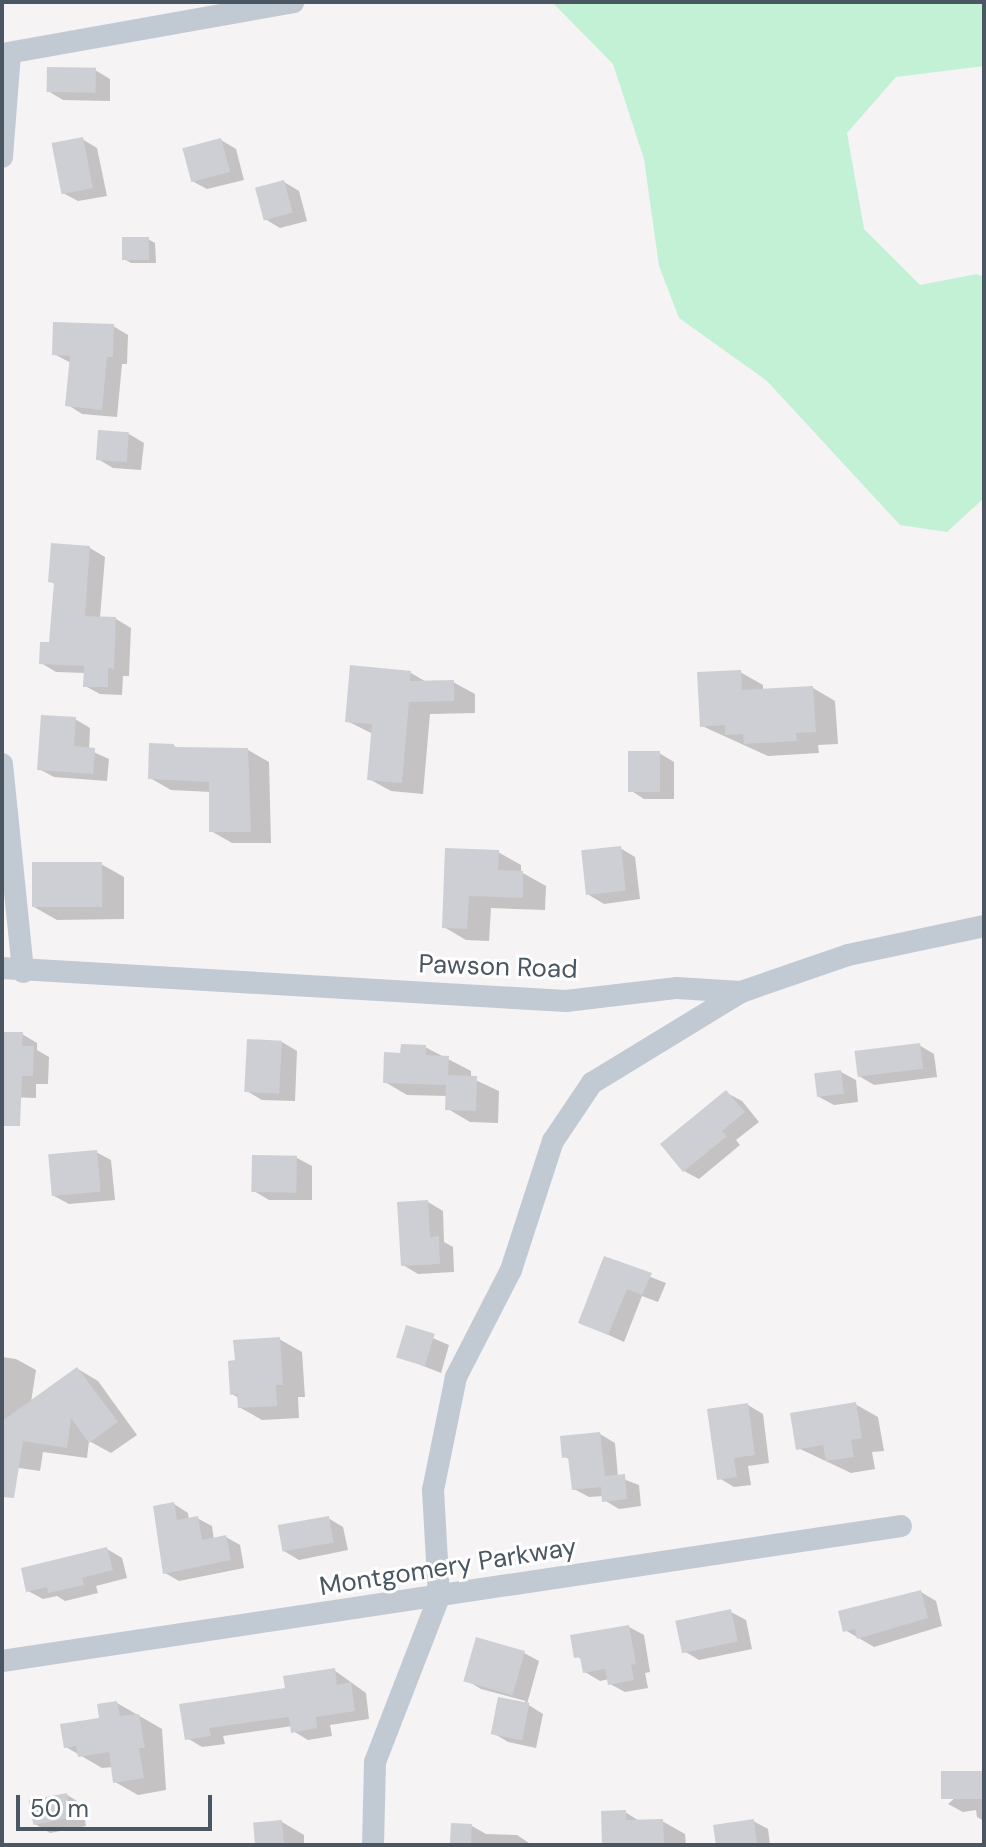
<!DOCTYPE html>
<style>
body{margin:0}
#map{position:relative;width:986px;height:1847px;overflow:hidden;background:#f5f3f3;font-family:"DM Sans",sans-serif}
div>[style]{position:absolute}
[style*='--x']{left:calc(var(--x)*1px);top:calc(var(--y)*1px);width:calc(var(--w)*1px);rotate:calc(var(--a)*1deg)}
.green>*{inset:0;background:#c3f1d5}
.shadow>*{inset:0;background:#0003}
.building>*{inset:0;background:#cdcfd5;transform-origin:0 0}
.street>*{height:22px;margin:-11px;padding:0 11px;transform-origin:11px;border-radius:11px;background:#c1cad2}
span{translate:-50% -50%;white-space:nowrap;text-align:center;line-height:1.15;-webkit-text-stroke:6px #fff;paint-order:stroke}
.street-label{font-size:26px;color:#4a5661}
.frame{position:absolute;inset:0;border:4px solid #4a5661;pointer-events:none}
.scale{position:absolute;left:16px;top:1795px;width:196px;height:36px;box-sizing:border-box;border:4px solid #4a5661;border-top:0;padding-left:10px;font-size:24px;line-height:28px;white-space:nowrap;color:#4a5661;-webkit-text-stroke:6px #fff;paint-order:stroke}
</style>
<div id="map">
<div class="green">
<i style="clip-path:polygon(552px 2px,984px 2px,984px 66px,896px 77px,847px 133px,864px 229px,920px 285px,977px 274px,984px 277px,984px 498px,947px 532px,900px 525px,767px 381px,679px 318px,659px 266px,644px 159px,613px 64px)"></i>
</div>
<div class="shadow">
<i style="clip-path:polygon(95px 70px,110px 79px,110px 101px,63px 100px,48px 91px)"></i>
<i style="clip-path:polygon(82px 139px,97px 148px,107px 196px,78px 201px,63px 193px)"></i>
<i style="clip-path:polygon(221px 140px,236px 149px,244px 180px,207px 189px,192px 181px)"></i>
<i style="clip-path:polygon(284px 182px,299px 191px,307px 221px,280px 228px,265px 219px)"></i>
<i style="clip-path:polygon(148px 239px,155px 243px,156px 263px,131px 263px,124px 259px)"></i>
<i style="clip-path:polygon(113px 326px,128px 335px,127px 364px,122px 364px,117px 417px,82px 414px,68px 405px,71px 363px,54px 354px)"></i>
<i style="clip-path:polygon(129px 434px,144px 443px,141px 470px,113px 468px,98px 459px)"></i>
<i style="clip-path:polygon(53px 545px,90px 548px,105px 557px,100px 618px,116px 619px,131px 628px,129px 676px,123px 676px,122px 695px,100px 694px,85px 686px,86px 673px,56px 672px,41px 663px,51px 644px,56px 585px,50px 581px)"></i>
<i style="clip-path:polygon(740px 672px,763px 685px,763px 691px,813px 688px,835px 701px,838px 744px,818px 745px,819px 753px,768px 756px,702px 726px)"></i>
<i style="clip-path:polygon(411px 673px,428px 683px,453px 682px,475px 694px,475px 713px,430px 714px,423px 794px,391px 791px,369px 779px,373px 734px,347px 721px)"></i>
<i style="clip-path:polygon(75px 719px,90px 728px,89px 750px,109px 759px,107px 781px,54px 777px,39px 769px)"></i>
<i style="clip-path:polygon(174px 746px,180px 749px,248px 750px,269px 762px,271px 843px,232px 843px,211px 831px,211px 792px,171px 790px,150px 778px)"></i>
<i style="clip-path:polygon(659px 753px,674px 762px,674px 799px,644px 799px,630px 790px)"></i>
<i style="clip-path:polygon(620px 848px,635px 857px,640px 899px,604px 904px,589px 895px)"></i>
<i style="clip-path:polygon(498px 852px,521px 865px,521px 872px,546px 886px,545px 910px,491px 908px,489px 941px,466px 940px,444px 927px)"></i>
<i style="clip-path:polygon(101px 864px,124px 877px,124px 919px,57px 920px,34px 907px)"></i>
<i style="clip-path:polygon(2px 1032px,22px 1034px,37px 1043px,37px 1050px,49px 1057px,48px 1084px,36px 1084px,36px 1098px,12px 1097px,2px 1091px)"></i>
<i style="clip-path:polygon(282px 1042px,297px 1051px,295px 1101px,262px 1100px,247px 1091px)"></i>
<i style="clip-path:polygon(919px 1045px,934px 1054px,937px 1077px,874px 1085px,859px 1076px)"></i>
<i style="clip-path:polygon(425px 1047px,471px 1071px,471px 1078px,499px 1091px,498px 1123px,470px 1122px,448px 1109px,448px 1096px,407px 1095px,385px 1082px,402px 1055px)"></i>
<i style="clip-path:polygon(841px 1072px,856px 1080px,858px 1102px,834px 1105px,819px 1097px)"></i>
<i style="clip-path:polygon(727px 1093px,742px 1101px,759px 1122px,736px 1140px,740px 1145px,699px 1179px,684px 1171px)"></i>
<i style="clip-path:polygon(96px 1152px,111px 1160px,115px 1200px,69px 1204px,54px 1196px)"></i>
<i style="clip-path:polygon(297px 1158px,312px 1166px,312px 1200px,269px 1200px,254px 1191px)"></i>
<i style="clip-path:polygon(428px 1202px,443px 1211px,444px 1242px,453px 1247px,454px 1272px,418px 1274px,403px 1265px)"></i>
<i style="clip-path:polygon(605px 1259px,666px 1283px,658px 1302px,642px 1296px,624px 1342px,580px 1322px)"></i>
<i style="clip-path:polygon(407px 1327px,449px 1345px,441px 1373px,398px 1356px)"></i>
<i style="clip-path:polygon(279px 1339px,302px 1352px,305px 1397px,298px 1397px,299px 1418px,262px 1420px,239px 1407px,239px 1398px,232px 1394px)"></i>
<i style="clip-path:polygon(2px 1357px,16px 1359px,36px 1370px,31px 1402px,78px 1369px,98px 1381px,137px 1435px,111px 1453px,89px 1441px,87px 1458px,43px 1452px,40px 1471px,19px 1468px,2px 1458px)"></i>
<i style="clip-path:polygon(855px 1404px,878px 1417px,884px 1451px,872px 1452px,875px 1469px,851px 1473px,798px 1448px)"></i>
<i style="clip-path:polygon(748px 1405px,763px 1414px,769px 1463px,748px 1466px,751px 1485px,734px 1487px,719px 1478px)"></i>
<i style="clip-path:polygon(600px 1434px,615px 1443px,618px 1477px,639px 1485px,641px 1506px,619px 1509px,604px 1500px,604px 1496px,589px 1497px,574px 1489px,570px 1460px,564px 1456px)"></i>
<i style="clip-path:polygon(174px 1504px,188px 1513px,189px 1520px,197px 1518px,212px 1526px,214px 1540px,226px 1537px,240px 1545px,244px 1568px,179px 1581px,165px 1573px)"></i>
<i style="clip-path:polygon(328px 1518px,343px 1527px,348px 1550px,299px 1560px,284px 1551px)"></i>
<i style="clip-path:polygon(107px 1549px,122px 1558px,127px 1578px,96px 1586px,98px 1593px,65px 1601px,57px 1596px,43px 1599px,28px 1591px)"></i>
<i style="clip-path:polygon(921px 1592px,936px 1601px,942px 1626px,874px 1647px,845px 1630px)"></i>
<i style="clip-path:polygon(731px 1612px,746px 1620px,752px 1649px,699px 1660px,684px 1651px)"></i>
<i style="clip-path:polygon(629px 1627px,644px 1635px,650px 1672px,645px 1673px,648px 1688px,625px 1692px,610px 1684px,609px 1679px,600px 1681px,585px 1672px,583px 1660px,576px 1656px)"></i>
<i style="clip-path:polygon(524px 1653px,539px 1661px,527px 1704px,543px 1714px,536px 1748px,508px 1742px,493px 1733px,526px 1701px,481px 1689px,466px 1680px)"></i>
<i style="clip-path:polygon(334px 1670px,366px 1693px,369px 1719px,330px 1725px,332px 1736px,308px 1740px,293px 1731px,293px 1726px,223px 1736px,225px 1744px,202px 1747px,187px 1738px)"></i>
<i style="clip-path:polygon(117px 1703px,162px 1729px,166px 1790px,138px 1795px,115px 1782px,113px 1767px,102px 1768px,66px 1747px)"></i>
<i style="clip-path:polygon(984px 1773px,984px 1821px,977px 1817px,976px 1810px,963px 1812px,948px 1804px)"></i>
<i style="clip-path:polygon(67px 1795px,82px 1804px,86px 1826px,50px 1833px,35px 1824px)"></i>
<i style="clip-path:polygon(625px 1812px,641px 1822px,662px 1821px,685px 1834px,686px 1845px,604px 1845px)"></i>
<i style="clip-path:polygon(753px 1821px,768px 1829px,770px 1845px,718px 1845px)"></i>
<i style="clip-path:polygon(282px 1822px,304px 1835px,304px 1845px,246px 1845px,257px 1844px)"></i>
<i style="clip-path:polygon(472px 1826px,486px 1834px,517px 1835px,532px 1845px,453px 1845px)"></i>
</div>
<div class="building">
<i style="left:47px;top:67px;width:49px;height:25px;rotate:1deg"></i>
<i style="left:83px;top:137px;width:52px;height:32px;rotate:79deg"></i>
<i style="left:221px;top:138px;width:35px;height:40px;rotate:75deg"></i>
<i style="left:284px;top:180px;width:34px;height:30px;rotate:75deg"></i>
<i style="left:149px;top:237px;width:23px;height:27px;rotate:90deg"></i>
<i style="clip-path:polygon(53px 322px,114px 324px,113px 357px,107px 357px,102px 410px,65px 406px,70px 356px,52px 355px)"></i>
<i style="left:98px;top:430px;width:31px;height:30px;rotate:4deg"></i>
<i style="clip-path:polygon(51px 543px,90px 546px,85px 616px,116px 617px,114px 669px,108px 668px,108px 687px,83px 687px,84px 666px,39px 664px,40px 642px,49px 642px,54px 583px,48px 582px)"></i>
<i style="clip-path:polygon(350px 665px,411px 671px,410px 681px,454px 680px,454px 701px,409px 702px,402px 783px,367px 780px,372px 724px,345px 722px)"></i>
<i style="clip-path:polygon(741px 670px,742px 690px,813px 686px,816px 732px,796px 733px,797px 741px,744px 744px,743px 734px,725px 735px,725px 725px,700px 727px,697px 672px)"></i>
<i style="clip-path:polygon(41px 715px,76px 717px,74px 746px,95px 748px,93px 774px,37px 770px)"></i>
<i style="clip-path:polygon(149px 743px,174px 744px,174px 747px,248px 748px,251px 832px,209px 832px,209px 782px,148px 779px)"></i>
<i style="left:628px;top:751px;width:32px;height:41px"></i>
<i style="left:621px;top:846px;width:45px;height:40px;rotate:84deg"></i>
<i style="clip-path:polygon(445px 848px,499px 850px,498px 870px,523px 871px,523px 898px,469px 896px,467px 929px,442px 928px)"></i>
<i style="left:102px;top:862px;width:45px;height:70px;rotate:90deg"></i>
<i style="clip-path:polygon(2px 1032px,23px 1032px,22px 1046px,34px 1046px,33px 1076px,22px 1076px,20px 1126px,2px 1126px)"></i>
<i style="left:247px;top:1039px;width:35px;height:53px;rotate:3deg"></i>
<i style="left:920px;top:1043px;width:26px;height:66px;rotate:83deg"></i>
<i style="clip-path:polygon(401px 1044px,426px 1045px,426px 1055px,449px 1056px,448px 1075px,477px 1076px,476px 1111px,445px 1110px,446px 1085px,383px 1083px,384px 1052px,400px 1053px)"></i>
<i style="left:841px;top:1070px;width:24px;height:27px;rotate:83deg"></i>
<i style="clip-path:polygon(726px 1090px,745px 1112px,722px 1131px,727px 1136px,683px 1172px,660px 1144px)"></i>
<i style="left:97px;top:1150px;width:42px;height:49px;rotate:85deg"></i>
<i style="left:252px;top:1155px;width:45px;height:37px;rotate:1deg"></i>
<i style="clip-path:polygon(428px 1200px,430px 1237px,439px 1236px,440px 1264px,401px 1266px,397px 1202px)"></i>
<i style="clip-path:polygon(604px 1256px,652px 1273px,642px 1295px,627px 1289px,608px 1335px,578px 1323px)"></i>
<i style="left:406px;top:1325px;width:30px;height:34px;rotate:17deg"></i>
<i style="clip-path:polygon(280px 1337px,283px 1385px,276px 1385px,277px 1406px,238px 1408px,237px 1394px,230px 1395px,228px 1361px,235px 1360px,233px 1340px)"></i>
<i style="clip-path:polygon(77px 1367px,118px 1422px,89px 1443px,71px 1418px,67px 1448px,23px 1441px,14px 1498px,2px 1497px,2px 1421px)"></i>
<i style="clip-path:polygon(856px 1402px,862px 1438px,851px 1440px,854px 1457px,826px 1461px,823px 1445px,796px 1450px,790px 1413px)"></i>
<i style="clip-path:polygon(748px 1403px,755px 1455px,734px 1458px,737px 1477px,717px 1480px,707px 1409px)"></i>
<i style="clip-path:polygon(600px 1432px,605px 1476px,625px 1474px,627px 1499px,602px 1502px,601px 1487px,572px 1490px,568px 1457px,562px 1458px,560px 1436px)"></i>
<i style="clip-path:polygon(174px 1502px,177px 1520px,198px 1516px,202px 1540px,226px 1535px,231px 1560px,163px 1574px,153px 1506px)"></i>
<i style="left:329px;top:1516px;width:27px;height:52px;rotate:80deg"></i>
<i style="clip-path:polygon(107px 1547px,113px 1570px,82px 1578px,84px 1585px,48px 1593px,47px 1587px,26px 1592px,21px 1568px)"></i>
<i style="clip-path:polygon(921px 1590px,928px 1618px,857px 1639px,855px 1629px,843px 1632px,838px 1611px)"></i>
<i style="left:731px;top:1609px;width:33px;height:57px;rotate:78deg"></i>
<i style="clip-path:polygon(629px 1625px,636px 1664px,631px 1665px,634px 1680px,608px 1685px,605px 1669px,583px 1673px,580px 1657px,574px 1658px,570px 1635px)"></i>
<i style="left:476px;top:1637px;width:51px;height:46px;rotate:16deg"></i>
<i style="clip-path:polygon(335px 1668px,337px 1685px,351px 1682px,355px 1711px,316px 1717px,317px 1728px,291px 1733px,289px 1717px,209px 1728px,211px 1736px,185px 1740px,179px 1704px,285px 1688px,283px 1676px)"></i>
<i style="left:498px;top:1697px;width:32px;height:38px;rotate:11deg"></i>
<i style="clip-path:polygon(117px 1701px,120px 1716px,139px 1714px,145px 1748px,139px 1748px,144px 1778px,113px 1783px,109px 1752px,78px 1757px,76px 1746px,64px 1748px,60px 1724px,99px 1718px,97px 1704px)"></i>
<i style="left:984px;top:1771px;width:28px;height:43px;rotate:90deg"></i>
<i style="left:67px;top:1793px;width:25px;height:39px;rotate:79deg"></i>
<i style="clip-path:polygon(626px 1810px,626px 1820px,663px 1819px,664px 1845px,602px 1845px,601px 1811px)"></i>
<i style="clip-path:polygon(754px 1819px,757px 1845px,716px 1845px,713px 1825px)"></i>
<i style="left:282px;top:1820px;width:25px;height:29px;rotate:85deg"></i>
<i style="left:451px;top:1823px;width:21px;height:22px;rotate:3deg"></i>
</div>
<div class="street">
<i style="--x:2;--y:54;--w:296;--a:-10.1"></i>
<i style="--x:2;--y:157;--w:103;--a:-85.6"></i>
<i style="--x:2;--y:764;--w:209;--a:84.2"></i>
<i style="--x:2;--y:968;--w:565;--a:3.35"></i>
<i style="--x:566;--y:1001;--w:112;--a:-6.7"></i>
<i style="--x:677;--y:988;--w:64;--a:3.6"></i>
<i style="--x:741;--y:992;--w:113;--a:-19.1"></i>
<i style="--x:848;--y:955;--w:139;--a:-12"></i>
<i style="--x:2;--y:1661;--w:909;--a:-8.54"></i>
<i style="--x:373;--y:1845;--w:83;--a:-88.6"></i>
<i style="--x:375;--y:1762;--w:177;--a:-68.8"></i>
<i style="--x:439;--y:1597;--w:107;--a:-93.2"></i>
<i style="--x:433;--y:1490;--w:115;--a:-78.5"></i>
<i style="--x:456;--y:1377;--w:120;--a:-62.8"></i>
<i style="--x:511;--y:1270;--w:136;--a:-72"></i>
<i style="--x:553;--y:1141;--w:70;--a:-56.1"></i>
<i style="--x:592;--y:1083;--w:175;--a:-31.4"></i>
</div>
<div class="street-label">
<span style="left:498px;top:967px;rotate:2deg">Pawson Road</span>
<span style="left:448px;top:1567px;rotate:-9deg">Montgomery Parkway</span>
</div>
<div class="frame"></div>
<div class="scale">50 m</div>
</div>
